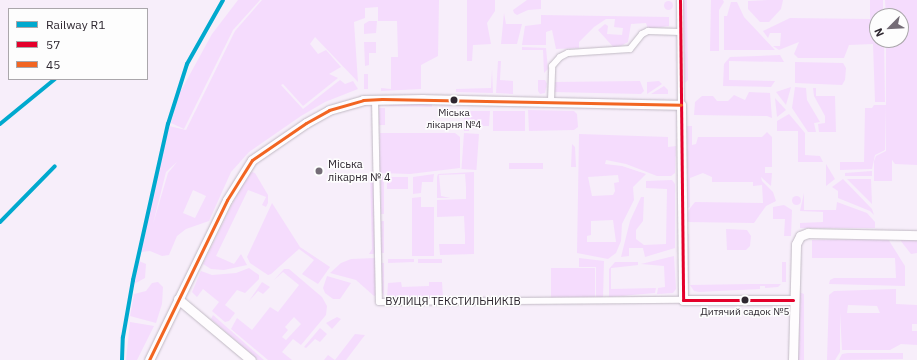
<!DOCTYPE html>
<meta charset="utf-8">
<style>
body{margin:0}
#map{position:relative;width:917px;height:360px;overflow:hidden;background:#f7eefa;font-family:"IBM Plex Sans",sans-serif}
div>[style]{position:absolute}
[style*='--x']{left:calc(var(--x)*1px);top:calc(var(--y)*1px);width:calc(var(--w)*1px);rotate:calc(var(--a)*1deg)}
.green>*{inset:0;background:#f5dcfd;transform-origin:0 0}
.round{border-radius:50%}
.roads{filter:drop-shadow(0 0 1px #c1bac4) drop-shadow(0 0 1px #c1bac4)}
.street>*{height:6px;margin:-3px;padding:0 3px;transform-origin:3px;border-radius:3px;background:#fefcfe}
.secondary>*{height:9px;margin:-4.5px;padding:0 4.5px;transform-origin:4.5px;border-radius:4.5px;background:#fefcfe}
.bus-1>*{height:3px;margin:-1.5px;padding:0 1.5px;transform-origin:1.5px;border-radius:1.5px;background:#e4002b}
.bus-2>*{height:3px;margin:-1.5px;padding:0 1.5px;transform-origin:1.5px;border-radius:1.5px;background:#f26522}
.rail-1>*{height:4px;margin:-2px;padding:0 2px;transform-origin:2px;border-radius:2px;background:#00a9ce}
.dots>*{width:11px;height:11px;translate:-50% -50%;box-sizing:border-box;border:2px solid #fdfdfd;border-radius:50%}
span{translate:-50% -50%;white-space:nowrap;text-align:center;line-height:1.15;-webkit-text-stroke:3px #fdfdfd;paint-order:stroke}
.bus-label{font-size:10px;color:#2d262f}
.poi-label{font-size:11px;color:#2d262f}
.left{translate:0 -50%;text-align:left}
.street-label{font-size:11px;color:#2d262f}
.legend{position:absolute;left:8px;top:8px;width:140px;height:72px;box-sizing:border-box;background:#fdfdfd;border:1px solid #aaa7ab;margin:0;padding:5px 7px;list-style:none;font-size:12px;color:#2d262f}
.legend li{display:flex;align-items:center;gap:8px;height:20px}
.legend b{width:20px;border:1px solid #aaa7ab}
.north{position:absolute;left:869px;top:8px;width:40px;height:40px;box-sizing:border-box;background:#fdfdfd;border:1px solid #aaa7ab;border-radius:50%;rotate:246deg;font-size:11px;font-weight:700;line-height:16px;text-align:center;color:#2d262f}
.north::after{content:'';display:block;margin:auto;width:14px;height:18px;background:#746c76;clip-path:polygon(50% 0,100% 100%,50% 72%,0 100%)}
</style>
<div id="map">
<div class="green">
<i style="clip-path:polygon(238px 0,260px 0,233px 30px,184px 129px,171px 123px,178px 96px,212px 34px)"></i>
<i style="clip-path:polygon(evenodd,262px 0,439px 0,438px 56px,421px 65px,421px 89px,381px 91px,381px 88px,391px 89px,391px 57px,398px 57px,397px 21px,378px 21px,378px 7px,365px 8px,365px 18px,354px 22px,358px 82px,315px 37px,310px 44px,318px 54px,326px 50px,341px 67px,329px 74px,338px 78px,303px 106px,283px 84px,281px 85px,303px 109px,340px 80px,345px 84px,353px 81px,358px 89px,325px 102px,301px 116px,249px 152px,231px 172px,209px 221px,186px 229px,177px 236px,169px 255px,162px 256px,150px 251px,140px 252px,169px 126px,186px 130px,235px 31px,262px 0,177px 162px,168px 173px,153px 224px,166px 172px,177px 162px,262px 0,193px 190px,206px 196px,195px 218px,183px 213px,193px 190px)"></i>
<i style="clip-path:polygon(467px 0,495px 0,495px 11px,487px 23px,491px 44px,473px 45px,472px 61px,467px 61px)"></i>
<i style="clip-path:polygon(527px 0,541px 0,541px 9px,528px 10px,517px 15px,514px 13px,513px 10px)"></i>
<i style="clip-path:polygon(681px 0,687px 0,688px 80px,685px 83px)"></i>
<i style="clip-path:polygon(711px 0,723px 0,724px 2px,719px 10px,719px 51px,710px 51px)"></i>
<i style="clip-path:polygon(768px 0,783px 0,781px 9px,769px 22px,760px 22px,748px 9px,748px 1px)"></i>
<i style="clip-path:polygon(870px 0,883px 0,883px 16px,877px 16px,877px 40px,884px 40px,885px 102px,875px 102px,873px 44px,849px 45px,844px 58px,798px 58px,794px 54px,799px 42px,779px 50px,773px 46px,780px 46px,781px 33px,770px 33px,768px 38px,763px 31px,790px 18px,870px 19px)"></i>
<i style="clip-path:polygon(885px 0,917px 0,917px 165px,895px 164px,892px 160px,892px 181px,874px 181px,874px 161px,876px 156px,886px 151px,886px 40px,901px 40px,901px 16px,886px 16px)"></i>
<i class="round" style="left:663.5px;top:0.5px;width:9px;height:9px"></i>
<i style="clip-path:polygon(731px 2px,737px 2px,744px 17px,775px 50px,724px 50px,724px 16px,727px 16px)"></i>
<i style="clip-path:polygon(504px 13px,506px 24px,522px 24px,517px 44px,501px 44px)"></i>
<i style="clip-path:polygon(541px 15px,669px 17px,669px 26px,648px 29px,646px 23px,631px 24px,628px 42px,615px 49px,598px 30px,605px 24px,608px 26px,607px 34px,622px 35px,623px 28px,614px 27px,615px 19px,606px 19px,594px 27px,579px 42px,579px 48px,556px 49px,552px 30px,546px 32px,546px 45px,522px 45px,525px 26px,541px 24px)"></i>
<i style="clip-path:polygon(369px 21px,377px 21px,376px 33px,364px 34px,364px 24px)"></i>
<i style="clip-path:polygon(364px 42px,376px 42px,376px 53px,369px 53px,369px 65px,365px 66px)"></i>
<i style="clip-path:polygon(522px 47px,546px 48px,548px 69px,544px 73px,543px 50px,522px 50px)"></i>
<i style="clip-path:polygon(780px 55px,784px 62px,729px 61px,729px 80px,775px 81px,771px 87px,723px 86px,724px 64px,730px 57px)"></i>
<i style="clip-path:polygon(498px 61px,501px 61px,500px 80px,513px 81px,513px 94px,496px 93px)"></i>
<i style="clip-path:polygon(795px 62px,843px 63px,846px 68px,845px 80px,842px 85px,795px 83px)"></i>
<i style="clip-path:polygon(492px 69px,493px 93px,456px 92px,456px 89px,491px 88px)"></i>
<i style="left:364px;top:74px;width:4px;height:15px"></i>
<i style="clip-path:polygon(538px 80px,545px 80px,547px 84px,545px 93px,540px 94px,538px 91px)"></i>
<i style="clip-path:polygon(640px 81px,644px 91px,641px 94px,553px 92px,553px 82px)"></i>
<i style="clip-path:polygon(659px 81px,662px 84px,647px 94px,647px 82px)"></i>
<i style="clip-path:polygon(664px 86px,668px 90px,668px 94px,651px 94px)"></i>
<i style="clip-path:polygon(791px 87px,786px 105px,776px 92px)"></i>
<i style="clip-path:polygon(795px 87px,806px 88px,807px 100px,820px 122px,814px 123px,816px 132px,808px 132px,792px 108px)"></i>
<i style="clip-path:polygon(813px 88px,816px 88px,816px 96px,835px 96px,836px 132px,819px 132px,818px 124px,825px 123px,825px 116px,814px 96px)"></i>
<i style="clip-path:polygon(749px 92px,770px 93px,772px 118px,767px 116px,694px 115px,695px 102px,702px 96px,713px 96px,717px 101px,728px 101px,734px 95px,745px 100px)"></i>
<i style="clip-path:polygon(775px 98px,786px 110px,777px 117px)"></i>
<i style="left:389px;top:103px;width:43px;height:3px;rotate:1deg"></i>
<i style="clip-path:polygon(874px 105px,886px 105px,885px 150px,875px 155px,872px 169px,840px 170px,840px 162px,864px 162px,865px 108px,872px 108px)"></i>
<i style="left:379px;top:108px;width:6px;height:17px"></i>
<i style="clip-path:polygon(528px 110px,574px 111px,577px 114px,578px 127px,574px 130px,529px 131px)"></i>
<i style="clip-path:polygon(464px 111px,490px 111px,489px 126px,469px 126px,469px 131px,464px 131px)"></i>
<i style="left:493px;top:111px;width:32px;height:20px"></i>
<i style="clip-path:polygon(789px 114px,805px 133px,805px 155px,820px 156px,823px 162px,798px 162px,798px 131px,777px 131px,777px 121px)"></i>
<i style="clip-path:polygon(686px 126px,692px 126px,692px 145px,696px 144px,698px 137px,762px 137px,767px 132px,772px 137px,772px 167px,765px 167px,765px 173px,772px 173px,771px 186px,761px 177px,762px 181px,773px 192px,776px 201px,766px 206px,754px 223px,687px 222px,687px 212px,695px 202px,763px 203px,762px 185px,753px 186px,753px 182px,712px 182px,712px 177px,703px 173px,690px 178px,690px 207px,686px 209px)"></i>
<i style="clip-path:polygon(380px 133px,455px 133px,460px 137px,460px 168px,410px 174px,380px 173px)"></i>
<i style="left:464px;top:133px;width:15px;height:36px;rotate:4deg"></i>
<i style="clip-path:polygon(evenodd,579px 134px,668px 137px,668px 147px,676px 146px,675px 173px,671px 176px,657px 176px,626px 164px,606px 160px,605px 164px,622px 166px,646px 174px,633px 187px,634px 200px,622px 224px,621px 241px,616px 253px,608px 259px,577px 253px,579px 134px,618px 175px,619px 182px,614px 183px,615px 191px,613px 195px,592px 196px,588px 177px,618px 175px,579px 134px,613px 220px,616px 242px,587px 242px,587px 236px,591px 235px,591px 221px,613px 220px)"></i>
<i style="clip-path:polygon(572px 144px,575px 147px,576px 167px,571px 167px)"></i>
<i style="left:509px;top:163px;width:34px;height:6px"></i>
<i style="clip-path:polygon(826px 164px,835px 179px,826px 186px)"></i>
<i style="clip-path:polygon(872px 171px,872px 176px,845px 176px,845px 173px)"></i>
<i style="clip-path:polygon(252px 172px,255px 173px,268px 195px,268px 203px,266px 207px,262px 205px,266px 197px,248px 190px,216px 256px,234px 264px,241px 254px,247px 265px,224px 270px,211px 269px,203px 264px,245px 178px)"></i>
<i style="clip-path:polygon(474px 172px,474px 254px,440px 255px,439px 244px,465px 244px,465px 236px,464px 216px,437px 217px,437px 200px,466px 199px,466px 187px,465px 174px,439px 175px,441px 196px,450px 198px,437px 198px,437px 177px,438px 174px)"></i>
<i style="clip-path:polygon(370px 174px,374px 176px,375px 254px,369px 254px,372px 249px)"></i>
<i style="clip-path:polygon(434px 174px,433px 182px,422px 182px,421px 193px,413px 194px,413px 177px)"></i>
<i style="left:381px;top:177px;width:3px;height:37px"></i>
<i style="left:387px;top:177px;width:21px;height:12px"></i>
<i style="clip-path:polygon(843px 179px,872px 209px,874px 215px,870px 211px,838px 198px,838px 191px,832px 187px)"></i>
<i style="clip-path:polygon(847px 179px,871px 179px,872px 204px)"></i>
<i style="clip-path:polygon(672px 180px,675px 184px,675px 248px,645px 257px,643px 248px,629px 248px,629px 256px,621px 257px,630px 221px,641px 197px,644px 197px,643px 221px,636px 230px,636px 239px,644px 245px,666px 244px,667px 189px,646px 188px,646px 181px)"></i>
<i style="clip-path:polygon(804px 193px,804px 210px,836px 210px,837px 202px,867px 213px,875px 222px,875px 228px,800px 228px,800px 223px,823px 222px,823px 212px,800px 211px)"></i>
<i class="round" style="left:791.5px;top:195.5px;width:9px;height:9px"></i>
<i style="clip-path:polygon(421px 197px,421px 207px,434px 207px,434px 256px,412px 256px,412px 198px)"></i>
<i style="clip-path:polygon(272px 203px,300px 247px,330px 267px,318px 284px,302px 274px,314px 260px,299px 249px,271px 274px,268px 275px,250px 263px,247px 257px)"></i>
<i style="clip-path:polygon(784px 205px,792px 210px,791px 236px,784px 236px,785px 219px,773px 219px,773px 207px)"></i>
<i style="left:381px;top:221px;width:3px;height:32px"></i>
<i style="clip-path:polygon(726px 229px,747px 230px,751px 236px,750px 246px,746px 250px,727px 250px)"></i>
<i style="left:688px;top:234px;width:1px;height:49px"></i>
<i style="clip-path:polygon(910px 237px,917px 240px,917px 253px,911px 254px,900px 240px)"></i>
<i style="clip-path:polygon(888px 239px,905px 266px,905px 286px,829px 284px,830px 280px,834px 278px,896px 278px,895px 258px,812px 258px,812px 240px)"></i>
<i style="clip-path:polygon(674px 256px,676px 289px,673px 293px,657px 294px,658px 288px,665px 287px,664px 266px,641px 264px)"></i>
<i style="clip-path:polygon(375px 258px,376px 295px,374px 296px,356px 280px,330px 273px,341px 263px,351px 259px)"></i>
<i style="clip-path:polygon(579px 258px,604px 261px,603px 298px,596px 298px,596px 267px,579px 267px)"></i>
<i style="clip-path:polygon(388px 259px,414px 259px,414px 262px,388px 263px)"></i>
<i style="left:418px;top:259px;width:24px;height:4px"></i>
<i style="clip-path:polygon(139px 261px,146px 264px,145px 278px,134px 284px)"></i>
<i style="clip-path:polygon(615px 262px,638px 262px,638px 265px,611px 268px,611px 289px,656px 288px,655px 293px,609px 297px,609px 269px)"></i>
<i style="left:782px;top:262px;width:4px;height:20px"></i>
<i style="clip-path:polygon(381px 263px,384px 263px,384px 296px,381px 290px)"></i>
<i style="clip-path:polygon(249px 268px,259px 275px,259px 279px,245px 293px,237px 290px,225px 305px,235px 313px,229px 321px,225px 322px,212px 311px,219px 302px,203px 289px,197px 297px,192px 292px,201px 271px,212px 275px,236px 273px)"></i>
<i style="left:551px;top:268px;width:44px;height:30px"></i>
<i style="clip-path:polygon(evenodd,284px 269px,289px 269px,322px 297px,327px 306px,326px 315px,301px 345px,293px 339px,282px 352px,292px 360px,268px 360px,231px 329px,237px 318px,252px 330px,270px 307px,278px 312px,299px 285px,283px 272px,274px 280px,284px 269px,294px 317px,301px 324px,286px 340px,282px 337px,288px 330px,285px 327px,294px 317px)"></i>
<i style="clip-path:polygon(327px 276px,351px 283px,340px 299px,333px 299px,325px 293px,323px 288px)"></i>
<i style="clip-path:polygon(158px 282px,163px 287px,162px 304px,156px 323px,130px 316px,134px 294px,146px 291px,152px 283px)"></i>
<i style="clip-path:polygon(262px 282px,270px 287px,263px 294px,258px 291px,249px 301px)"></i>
<i style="clip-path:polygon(401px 282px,402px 287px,429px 286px,429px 282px,442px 282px,443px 298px,387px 298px,388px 283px)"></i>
<i style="clip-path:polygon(750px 284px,781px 284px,778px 287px,765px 288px,765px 286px,760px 286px,760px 289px,699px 292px,694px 291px,690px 285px)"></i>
<i style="clip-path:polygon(evenodd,896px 289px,896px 304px,917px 305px,917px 324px,912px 324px,912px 331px,917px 331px,917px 345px,901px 344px,890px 350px,842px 350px,840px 312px,840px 352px,835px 360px,827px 360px,829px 295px,834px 291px,896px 289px,848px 305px,877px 306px,880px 313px,847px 313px,848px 305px)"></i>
<i style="clip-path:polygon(799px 292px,804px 294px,804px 360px,795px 360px)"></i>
<i style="clip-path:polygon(213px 315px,264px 360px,258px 360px,211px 319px)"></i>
<i style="clip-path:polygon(337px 317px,341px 319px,332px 329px,326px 323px)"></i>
<i style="clip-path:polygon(130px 322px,154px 326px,137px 360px,126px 360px)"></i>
<i style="clip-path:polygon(320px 328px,327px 334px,320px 342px,315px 339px,306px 348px,304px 347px)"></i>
<i style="clip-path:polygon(355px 334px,365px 335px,346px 360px,324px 360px,328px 355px,335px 360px)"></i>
<i style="clip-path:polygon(848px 353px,903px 353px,903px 359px,839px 360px,842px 354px)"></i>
</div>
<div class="roads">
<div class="street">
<i style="--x:680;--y:0;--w:105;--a:89.5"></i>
<i style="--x:375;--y:99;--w:203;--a:88.9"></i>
<i style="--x:379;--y:302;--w:304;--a:-0.4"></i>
<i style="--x:551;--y:101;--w:35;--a:-88"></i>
<i style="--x:552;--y:66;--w:12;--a:-48"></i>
<i style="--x:560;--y:57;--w:9;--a:-27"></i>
<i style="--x:568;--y:53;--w:62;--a:-3.7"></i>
<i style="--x:630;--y:49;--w:19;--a:-51"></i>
<i style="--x:642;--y:34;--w:7;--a:-27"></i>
<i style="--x:648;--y:31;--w:32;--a:2"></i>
</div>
<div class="secondary">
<i style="--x:178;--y:299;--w:95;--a:39.9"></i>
<i style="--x:149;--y:360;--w:178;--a:-64"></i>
<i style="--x:227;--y:200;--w:47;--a:-58"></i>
<i style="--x:252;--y:160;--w:65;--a:-34.4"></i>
<i style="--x:306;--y:123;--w:26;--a:-29"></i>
<i style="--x:329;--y:110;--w:35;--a:-16"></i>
<i style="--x:363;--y:100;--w:60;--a:-1"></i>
<i style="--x:423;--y:99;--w:258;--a:1.3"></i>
<i style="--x:681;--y:105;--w:195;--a:89.4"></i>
<i style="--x:683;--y:300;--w:110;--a:0"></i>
<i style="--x:793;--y:360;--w:116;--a:-88.5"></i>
<i style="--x:796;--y:244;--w:9;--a:-63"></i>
<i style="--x:800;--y:236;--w:9;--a:-21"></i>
<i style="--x:808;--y:233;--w:109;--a:1.1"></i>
</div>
</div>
<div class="bus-1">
<i style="--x:680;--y:0;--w:300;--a:89.4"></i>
<i style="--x:683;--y:300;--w:110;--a:0"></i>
</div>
<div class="bus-2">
<i style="--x:149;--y:360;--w:178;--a:-64"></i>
<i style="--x:227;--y:200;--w:47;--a:-58"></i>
<i style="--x:252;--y:160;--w:65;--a:-34.4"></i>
<i style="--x:306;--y:123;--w:26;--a:-29"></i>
<i style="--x:329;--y:110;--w:35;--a:-16"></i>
<i style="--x:363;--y:100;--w:19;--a:-3"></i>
<i style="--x:382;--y:99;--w:299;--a:1.1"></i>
</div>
<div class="rail-1">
<i style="--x:0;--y:124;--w:71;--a:-39.3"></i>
<i style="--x:0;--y:222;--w:78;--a:-45.5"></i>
<i style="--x:122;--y:360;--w:23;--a:-88"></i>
<i style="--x:123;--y:337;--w:58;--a:-80"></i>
<i style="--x:133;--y:280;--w:160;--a:-77.4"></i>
<i style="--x:168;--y:124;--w:63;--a:-72.4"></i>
<i style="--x:187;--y:64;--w:73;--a:-60.6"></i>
</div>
<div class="dots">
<i style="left:454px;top:100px;background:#2d262f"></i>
<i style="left:319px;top:171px;background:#746c76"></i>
<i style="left:745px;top:300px;background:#2d262f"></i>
</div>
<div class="bus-label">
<span style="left:454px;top:118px">Міська<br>лікарня №4</span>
<span style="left:745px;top:312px">Дитячий садок №5</span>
</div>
<div class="poi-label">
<span class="left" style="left:328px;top:171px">Міська<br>лікарня № 4</span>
</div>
<div class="street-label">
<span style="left:453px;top:301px">ВУЛИЦЯ ТЕКСТИЛЬНИКІВ</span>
</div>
<ul class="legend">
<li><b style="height:5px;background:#00a9ce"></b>Railway R1</li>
<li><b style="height:5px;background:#e4002b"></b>57</li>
<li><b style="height:5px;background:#f26522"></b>45</li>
</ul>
<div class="north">N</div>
</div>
